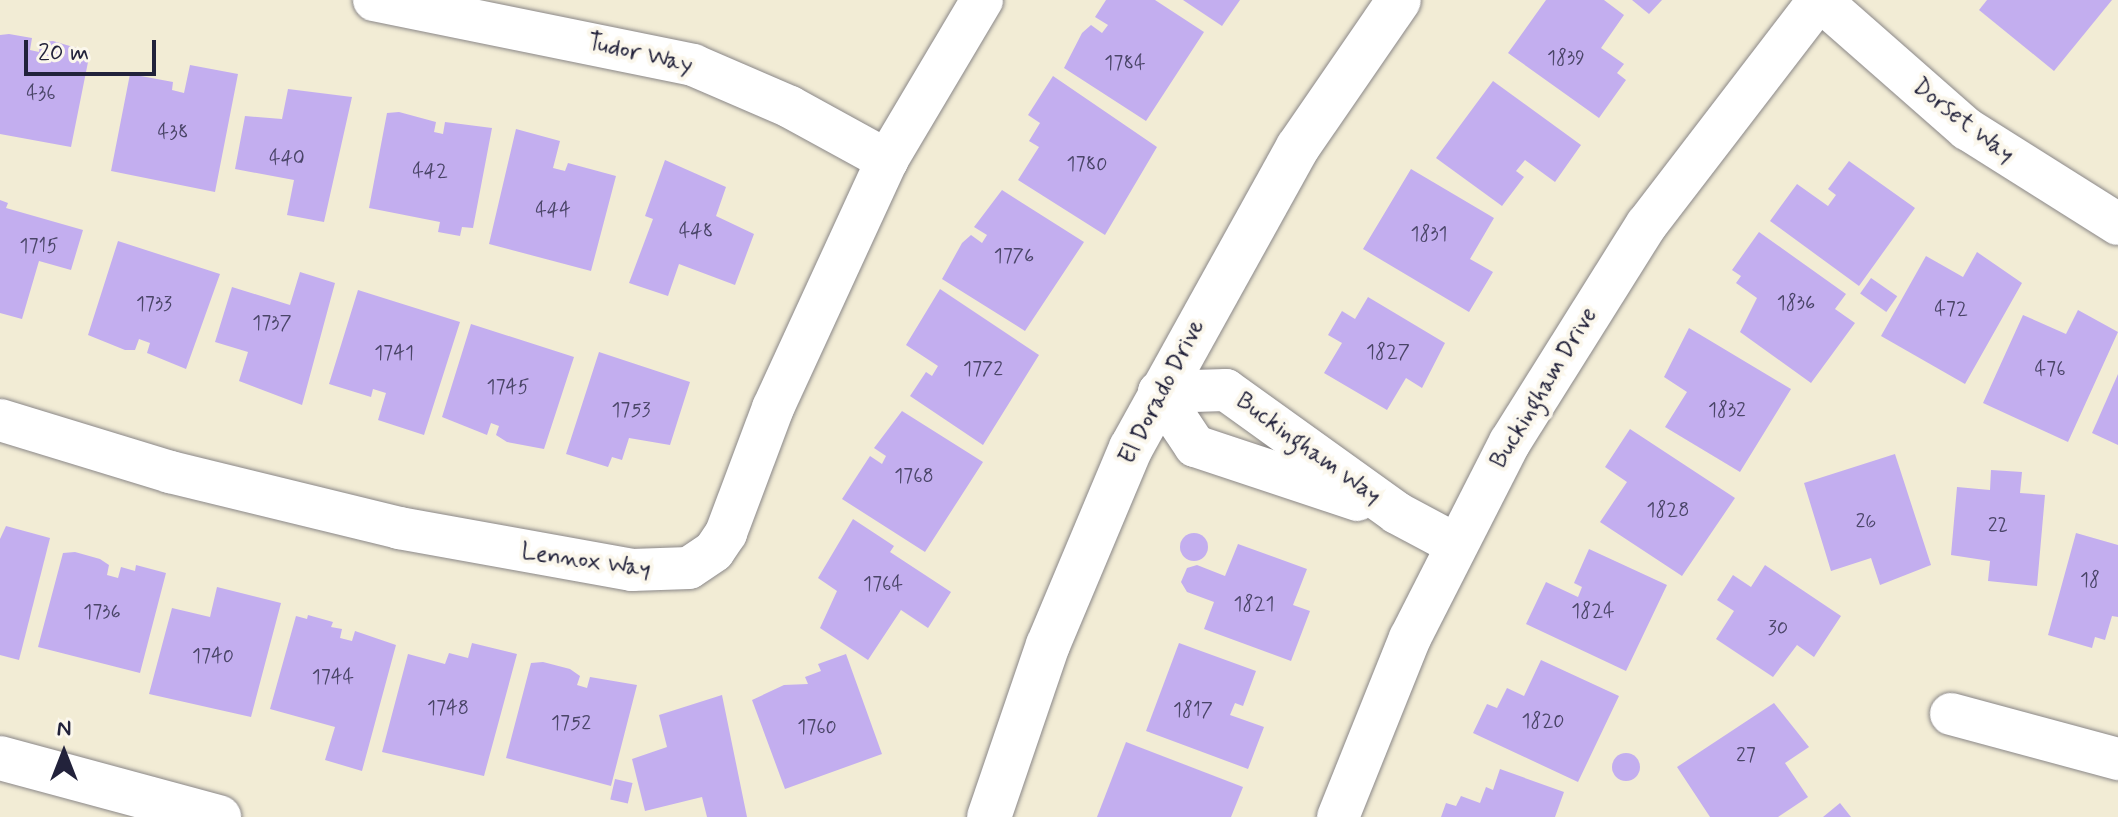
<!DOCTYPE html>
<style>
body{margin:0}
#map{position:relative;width:2118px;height:817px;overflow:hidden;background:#f2ecd5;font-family:Mynerve,sans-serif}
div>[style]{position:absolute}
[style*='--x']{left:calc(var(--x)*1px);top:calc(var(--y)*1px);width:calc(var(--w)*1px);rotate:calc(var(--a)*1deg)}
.building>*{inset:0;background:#c3aeef;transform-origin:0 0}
.round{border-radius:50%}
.roads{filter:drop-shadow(0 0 2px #8a8788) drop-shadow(0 0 2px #8a8788)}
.minor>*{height:42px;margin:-21px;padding:0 21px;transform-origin:21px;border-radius:21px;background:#fff}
.tertiary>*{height:44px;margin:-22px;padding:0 22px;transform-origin:22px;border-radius:22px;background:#fff}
span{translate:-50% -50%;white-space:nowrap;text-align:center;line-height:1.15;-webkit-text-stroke:8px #fbf7ec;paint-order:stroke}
.number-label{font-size:20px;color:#4a4568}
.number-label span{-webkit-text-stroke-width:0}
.street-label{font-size:24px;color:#22223b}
.north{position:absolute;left:24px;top:713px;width:80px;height:80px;-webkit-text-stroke:6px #fbf7ec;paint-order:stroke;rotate:0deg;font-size:22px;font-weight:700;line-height:32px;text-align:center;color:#22223b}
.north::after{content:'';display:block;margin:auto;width:28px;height:36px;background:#22223b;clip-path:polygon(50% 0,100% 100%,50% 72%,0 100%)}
.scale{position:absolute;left:24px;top:40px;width:132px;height:36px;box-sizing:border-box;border:4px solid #22223b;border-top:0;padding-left:10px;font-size:24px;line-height:28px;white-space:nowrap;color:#22223b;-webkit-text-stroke:6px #fbf7ec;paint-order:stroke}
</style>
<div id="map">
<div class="building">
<i style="clip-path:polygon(1106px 0,1155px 0,1204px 32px,1146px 121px,1064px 68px,1082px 33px,1091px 25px,1102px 33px,1108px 25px,1095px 17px)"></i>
<i style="clip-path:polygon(1183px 0,1240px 0,1222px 26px)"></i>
<i style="clip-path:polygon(1546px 0,1604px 0,1624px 15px,1601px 48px,1624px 64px,1617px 73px,1626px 80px,1599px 118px,1508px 53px)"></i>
<i style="clip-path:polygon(1632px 0,1662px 0,1649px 14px)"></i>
<i style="clip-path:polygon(1987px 0,2112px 0,2054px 71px,1979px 10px)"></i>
<i style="clip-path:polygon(9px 34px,32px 38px,30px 50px,39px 52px,40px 42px,53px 41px,90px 52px,71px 147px,0 134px,0 35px)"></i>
<i style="clip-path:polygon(190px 65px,238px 74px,215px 192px,111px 171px,130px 74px,173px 82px,172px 90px,184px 93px)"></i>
<i style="clip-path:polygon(1053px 76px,1157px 147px,1105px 235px,1018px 180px,1039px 147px,1029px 141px,1040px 123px,1028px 115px)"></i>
<i style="clip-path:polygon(1493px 81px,1581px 145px,1555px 182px,1525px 160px,1516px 171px,1524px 177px,1502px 206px,1436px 158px)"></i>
<i style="clip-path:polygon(288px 89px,352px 97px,324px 222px,287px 215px,294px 180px,235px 169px,245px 116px,282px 119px)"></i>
<i style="clip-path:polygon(399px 112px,436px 122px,434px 132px,443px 134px,445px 122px,492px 128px,473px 228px,462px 227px,460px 236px,438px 232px,440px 222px,369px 208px,387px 113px)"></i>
<i style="clip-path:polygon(516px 129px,560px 141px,553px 168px,565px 171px,568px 163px,616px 176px,591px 271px,489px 244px)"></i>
<i style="clip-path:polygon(665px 160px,726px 187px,716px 216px,754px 234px,735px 285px,679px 264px,668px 296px,629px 283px,653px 219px,645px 216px)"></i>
<i style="clip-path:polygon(1849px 161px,1915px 208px,1859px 286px,1770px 221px,1797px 184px,1828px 206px,1836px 195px,1828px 189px)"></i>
<i style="clip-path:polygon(1411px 169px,1494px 218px,1470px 259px,1493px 272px,1469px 312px,1363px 249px)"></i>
<i style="clip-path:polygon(1002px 190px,1084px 242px,1025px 331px,942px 279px,962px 243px,971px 235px,982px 243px,987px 235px,974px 227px)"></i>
<i style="clip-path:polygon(0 200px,8px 203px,6px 208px,83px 230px,71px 270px,39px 261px,22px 319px,0 313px)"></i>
<i style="clip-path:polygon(1759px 232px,1846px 294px,1835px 309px,1855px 323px,1811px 383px,1740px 332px,1757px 298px,1736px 283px,1741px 276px,1732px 270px)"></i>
<i style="clip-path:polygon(118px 241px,220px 274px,186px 369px,147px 353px,150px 343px,139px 339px,135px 350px,125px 350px,88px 335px)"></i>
<i style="clip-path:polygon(1977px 252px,2022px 283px,1965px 384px,1881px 336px,1926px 256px,1963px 277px)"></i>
<i style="clip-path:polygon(300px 272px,335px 283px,302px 405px,239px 381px,248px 352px,215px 342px,232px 287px,290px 305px)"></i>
<i style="left:1871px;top:278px;width:32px;height:19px;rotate:35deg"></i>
<i style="clip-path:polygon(940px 289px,1039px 355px,983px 445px,910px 396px,926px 372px,932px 376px,938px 366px,906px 345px)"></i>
<i style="clip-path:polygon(358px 290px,460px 322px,424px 435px,378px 420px,386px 393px,373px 389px,371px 397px,329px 384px)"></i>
<i style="clip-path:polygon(1368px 297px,1445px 343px,1422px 388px,1406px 378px,1387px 410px,1324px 373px,1342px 343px,1328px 335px,1342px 311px,1355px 319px)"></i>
<i style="clip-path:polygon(2078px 310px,2118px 332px,2068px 442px,1983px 403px,2023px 315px,2066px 334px)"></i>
<i style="clip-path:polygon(471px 324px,574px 357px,544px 449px,507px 442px,496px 435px,499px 426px,491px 423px,487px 435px,442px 417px)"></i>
<i style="clip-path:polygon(1689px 328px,1791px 389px,1740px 472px,1665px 427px,1687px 392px,1664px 377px)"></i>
<i style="clip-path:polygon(599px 352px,690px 382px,670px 445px,629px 438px,622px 460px,612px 457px,608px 467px,566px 454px)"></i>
<i style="clip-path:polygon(2118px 374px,2118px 445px,2092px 433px)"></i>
<i style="clip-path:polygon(902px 411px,983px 462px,925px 552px,842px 499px,870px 456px,882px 464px,886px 456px,874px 448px)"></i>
<i style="clip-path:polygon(1630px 429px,1735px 498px,1682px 576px,1600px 522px,1627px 482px,1605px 467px)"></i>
<i style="clip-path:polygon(1895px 454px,1931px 565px,1880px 585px,1871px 558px,1831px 571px,1804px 483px)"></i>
<i style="clip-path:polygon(1991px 470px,2022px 472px,2020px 493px,2045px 495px,2037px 586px,1988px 581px,1990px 561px,1951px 555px,1957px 487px,1990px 490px)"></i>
<i style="clip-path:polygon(853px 519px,894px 546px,890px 552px,951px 592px,928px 628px,901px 610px,868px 660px,820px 628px,837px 591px,818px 578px)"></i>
<i style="clip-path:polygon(6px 526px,50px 538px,19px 660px,0 655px,0 539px)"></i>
<i style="clip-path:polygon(2076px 533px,2118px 545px,2118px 617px,2112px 616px,2105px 640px,2095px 637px,2092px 648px,2048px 635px)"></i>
<i class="round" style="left:1180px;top:533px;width:28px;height:28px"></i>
<i style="clip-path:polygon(1238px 544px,1307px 569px,1293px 605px,1310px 611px,1291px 661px,1204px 629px,1214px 602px,1187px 592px,1181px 582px,1187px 568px,1197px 565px,1225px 576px)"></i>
<i style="clip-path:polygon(1589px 549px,1667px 585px,1626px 671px,1526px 624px,1546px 582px,1578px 597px,1582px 587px,1574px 583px)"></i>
<i style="clip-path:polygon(75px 552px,100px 559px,109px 565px,107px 575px,118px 578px,121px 567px,135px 571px,136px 565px,166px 573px,140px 673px,38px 647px,63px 553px)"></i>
<i style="clip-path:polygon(1765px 565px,1841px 616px,1814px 657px,1797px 645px,1773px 677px,1716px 639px,1734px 611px,1717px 600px,1733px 575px,1751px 587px)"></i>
<i style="clip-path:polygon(217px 587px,281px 603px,251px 717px,149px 694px,172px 608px,210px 617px)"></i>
<i style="clip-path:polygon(308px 615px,333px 622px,331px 627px,342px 629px,340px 638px,352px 641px,355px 631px,396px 645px,362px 771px,325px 760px,335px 727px,270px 709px,296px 616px,307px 619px)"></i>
<i style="clip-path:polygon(472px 643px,517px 654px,484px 776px,382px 752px,408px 654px,445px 664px,449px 653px,468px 658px)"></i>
<i style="clip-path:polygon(1179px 643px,1256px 671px,1243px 706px,1235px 703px,1230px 715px,1264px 727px,1248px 769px,1146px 731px)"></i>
<i style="clip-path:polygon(846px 654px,882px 754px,785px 789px,752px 700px,784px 685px,808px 684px,805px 677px,821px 671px,818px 664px)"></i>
<i style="clip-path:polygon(1541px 660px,1619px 696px,1578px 782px,1473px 733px,1487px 704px,1497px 708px,1507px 688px,1524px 696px)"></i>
<i style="clip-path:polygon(543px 662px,570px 669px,580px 676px,577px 685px,587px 688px,590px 677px,637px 685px,611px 786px,506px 758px,531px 663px)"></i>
<i style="clip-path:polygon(722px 695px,747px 817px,707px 817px,702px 797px,645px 811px,632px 759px,667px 747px,659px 715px)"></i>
<i style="clip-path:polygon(1774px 703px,1809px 747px,1785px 763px,1808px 797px,1778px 817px,1710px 817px,1677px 767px)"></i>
<i style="clip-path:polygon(1126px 742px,1243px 787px,1231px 817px,1097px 817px)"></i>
<i class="round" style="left:1612px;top:753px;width:28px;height:28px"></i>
<i style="clip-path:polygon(1500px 769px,1564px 792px,1555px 817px,1441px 817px,1446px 803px,1456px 806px,1461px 796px,1480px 803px,1486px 787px,1493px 790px)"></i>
<i style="left:615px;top:779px;width:18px;height:21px;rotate:13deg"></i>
<i style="clip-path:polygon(1840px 803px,1851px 817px,1823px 817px)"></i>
</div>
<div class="roads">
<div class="minor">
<i style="--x:374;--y:0;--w:326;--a:11.5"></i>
<i style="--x:693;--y:65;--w:106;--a:23.4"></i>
<i style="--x:790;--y:107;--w:111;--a:28.7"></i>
<i style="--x:1820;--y:0;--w:196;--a:41.3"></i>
<i style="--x:1967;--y:129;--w:178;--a:32.2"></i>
<i style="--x:1159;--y:392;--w:67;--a:-1.7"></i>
<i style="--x:1226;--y:390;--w:211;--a:35.7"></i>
<i style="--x:1397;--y:513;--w:66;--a:28.1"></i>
<i style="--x:1159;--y:392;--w:65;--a:56.3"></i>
<i style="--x:1195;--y:446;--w:171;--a:18.4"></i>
<i style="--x:0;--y:420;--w:178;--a:17"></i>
<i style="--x:170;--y:472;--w:236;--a:13.7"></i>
<i style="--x:399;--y:528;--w:237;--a:10.2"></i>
<i style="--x:632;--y:570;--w:57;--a:-2"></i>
<i style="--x:689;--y:568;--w:30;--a:-34"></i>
<i style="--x:714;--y:551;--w:22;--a:-56"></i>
<i style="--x:726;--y:533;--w:134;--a:-69.4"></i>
<i style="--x:773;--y:408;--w:273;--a:-65.3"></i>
<i style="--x:887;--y:160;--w:186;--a:-59.3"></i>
<i style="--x:1951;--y:714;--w:173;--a:15.1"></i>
<i style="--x:1338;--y:817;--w:193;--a:-68.1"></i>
<i style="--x:1410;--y:638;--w:220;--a:-63"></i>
<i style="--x:1510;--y:442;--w:257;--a:-57.9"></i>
<i style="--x:1647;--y:224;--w:282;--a:-52.5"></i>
</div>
<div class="tertiary">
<i style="--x:0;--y:758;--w:227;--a:15.1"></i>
<i style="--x:989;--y:817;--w:182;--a:-71.1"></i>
<i style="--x:1048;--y:645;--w:214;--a:-67.2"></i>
<i style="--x:1131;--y:448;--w:344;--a:-61"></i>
<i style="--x:1298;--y:147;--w:178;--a:-55.5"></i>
</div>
</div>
<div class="number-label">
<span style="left:1566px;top:58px">1839</span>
<span style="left:1125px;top:63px">1784</span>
<span style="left:41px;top:93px">436</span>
<span style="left:173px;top:132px">438</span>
<span style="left:287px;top:158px">440</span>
<span style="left:1087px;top:164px">1780</span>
<span style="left:430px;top:171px">442</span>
<span style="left:553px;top:210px">444</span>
<span style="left:696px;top:231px">448</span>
<span style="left:1429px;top:234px">1831</span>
<span style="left:39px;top:246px">1715</span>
<span style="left:1014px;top:256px">1776</span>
<span style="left:1796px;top:303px">1836</span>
<span style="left:154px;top:304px">1733</span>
<span style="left:1951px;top:309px">472</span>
<span style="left:272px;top:323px">1737</span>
<span style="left:1388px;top:352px">1827</span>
<span style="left:394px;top:353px">1741</span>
<span style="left:983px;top:369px">1772</span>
<span style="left:2050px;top:369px">476</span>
<span style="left:508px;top:387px">1745</span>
<span style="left:631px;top:410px">1753</span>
<span style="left:1727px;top:410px">1832</span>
<span style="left:914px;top:476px">1768</span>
<span style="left:1668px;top:510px">1828</span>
<span style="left:1866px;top:521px">26</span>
<span style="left:1998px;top:525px">22</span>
<span style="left:2090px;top:580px">18</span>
<span style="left:883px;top:584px">1764</span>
<span style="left:1254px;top:604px">1821</span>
<span style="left:1593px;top:611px">1824</span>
<span style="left:102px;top:612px">1736</span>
<span style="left:1778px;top:628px">30</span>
<span style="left:213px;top:656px">1740</span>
<span style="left:333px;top:677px">1744</span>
<span style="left:448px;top:708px">1748</span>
<span style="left:1193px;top:710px">1817</span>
<span style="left:1543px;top:721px">1820</span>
<span style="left:571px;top:723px">1752</span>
<span style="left:817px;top:727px">1760</span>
<span style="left:1746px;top:755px">27</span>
</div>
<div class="street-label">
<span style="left:640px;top:54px;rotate:13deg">Tudor Way</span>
<span style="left:1963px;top:121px;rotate:38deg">Dorset Way</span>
<span style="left:1544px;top:388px;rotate:-59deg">Buckingham Drive</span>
<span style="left:1162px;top:392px;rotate:-63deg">El Dorado Drive</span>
<span style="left:1308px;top:449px;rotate:36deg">Buckingham Way</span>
<span style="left:586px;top:561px;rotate:8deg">Lennox Way</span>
</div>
<div class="north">N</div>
<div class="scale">20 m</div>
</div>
